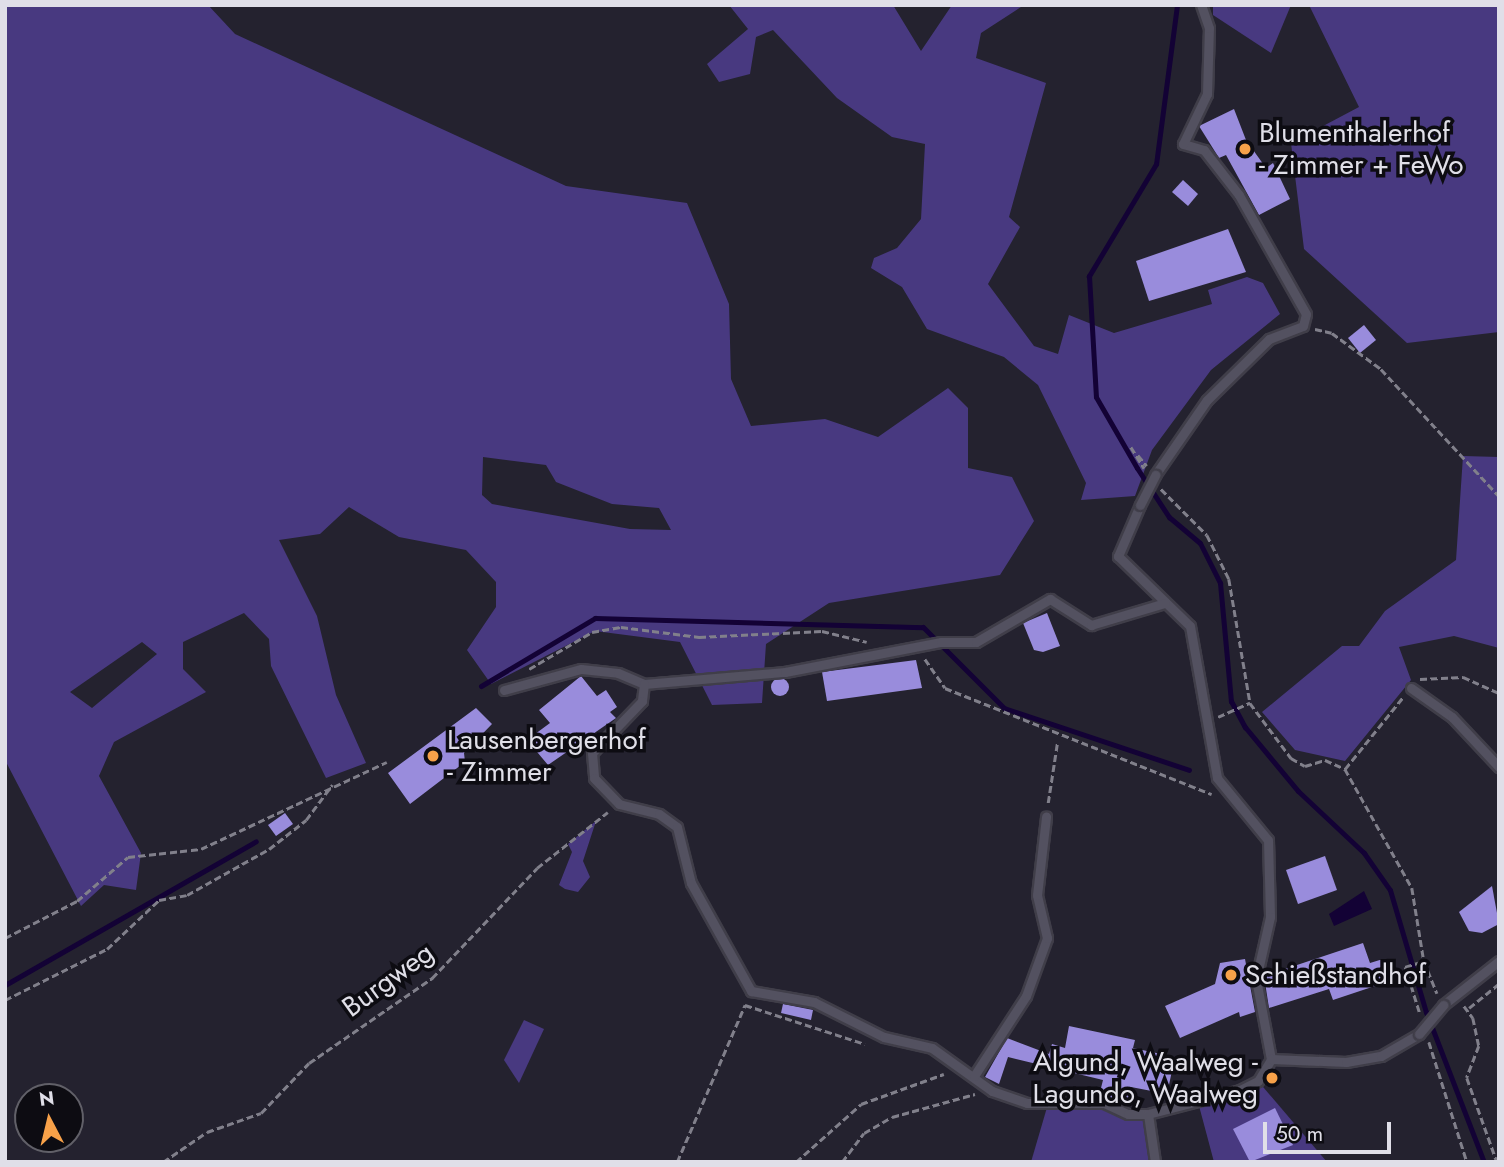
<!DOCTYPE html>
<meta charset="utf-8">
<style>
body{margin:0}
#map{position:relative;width:1504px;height:1167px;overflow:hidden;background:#24222f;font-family:Jost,sans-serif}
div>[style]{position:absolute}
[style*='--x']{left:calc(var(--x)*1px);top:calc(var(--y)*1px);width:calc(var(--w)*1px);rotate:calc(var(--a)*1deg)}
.green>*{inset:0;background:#483980}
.water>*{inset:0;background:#130235}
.stream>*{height:5px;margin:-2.5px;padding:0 2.5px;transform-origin:2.5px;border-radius:2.5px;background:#130235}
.building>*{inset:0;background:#998cdc}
.round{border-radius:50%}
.path>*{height:2.5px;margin-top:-1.25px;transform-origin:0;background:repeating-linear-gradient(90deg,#81808b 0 7px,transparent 0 10.5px)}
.roads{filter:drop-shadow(2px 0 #403e49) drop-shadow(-2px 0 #403e49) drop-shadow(0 2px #403e49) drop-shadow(0 -2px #403e49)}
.service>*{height:9px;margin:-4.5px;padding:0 4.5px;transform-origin:4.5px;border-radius:4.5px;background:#535160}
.bridges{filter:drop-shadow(2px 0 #403e49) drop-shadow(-2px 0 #403e49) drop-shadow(0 2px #403e49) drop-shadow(0 -2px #403e49)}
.service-bridge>*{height:9px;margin:-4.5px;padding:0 4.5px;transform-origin:4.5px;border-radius:4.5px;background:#535160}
.dots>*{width:19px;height:19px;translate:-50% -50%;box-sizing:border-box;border:4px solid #0d0c12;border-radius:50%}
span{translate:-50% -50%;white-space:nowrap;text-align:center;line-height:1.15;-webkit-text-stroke:7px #0d0c12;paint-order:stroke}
.poi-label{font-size:28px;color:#e0dfe8}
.left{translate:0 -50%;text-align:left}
.right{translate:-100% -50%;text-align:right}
.street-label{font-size:28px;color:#e0dfe8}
.frame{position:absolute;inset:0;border:7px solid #e0dfe8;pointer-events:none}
.north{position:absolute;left:14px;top:1083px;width:70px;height:70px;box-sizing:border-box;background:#0d0c12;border:2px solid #616068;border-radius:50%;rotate:353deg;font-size:19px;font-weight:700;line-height:28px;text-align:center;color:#e0dfe8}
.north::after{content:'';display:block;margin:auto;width:24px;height:32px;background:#f7a149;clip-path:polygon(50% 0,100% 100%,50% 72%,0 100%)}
.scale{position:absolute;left:1263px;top:1122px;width:128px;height:32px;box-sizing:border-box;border:4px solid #e0dfe8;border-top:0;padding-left:9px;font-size:21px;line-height:24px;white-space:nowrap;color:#e0dfe8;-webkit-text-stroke:5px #0d0c12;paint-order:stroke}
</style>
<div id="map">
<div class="green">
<div style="clip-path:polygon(evenodd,5px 5px,208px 5px,235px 34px,566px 186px,687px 203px,729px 304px,731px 379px,751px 426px,825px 419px,878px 437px,948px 388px,968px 408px,968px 468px,1012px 477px,1034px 521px,1000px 575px,829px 603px,766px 644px,762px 703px,712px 705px,680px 642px,595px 631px,491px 684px,467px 650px,496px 607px,496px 582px,466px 550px,399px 537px,349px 507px,320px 534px,279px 540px,317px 616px,336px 695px,366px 763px,326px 778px,271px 666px,269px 639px,244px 613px,183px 642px,183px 669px,206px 692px,114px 742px,99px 776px,141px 853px,136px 890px,104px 885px,81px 906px,5px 760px,5px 5px,483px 457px,546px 465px,556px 482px,612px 504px,659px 508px,671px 530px,630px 529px,492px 504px,482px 495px,483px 457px,5px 5px,142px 642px,157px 654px,92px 708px,70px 692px,142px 642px)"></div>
<div style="clip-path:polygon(729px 5px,893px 5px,921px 51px,952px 5px,1024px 5px,981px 33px,976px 58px,1046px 83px,1009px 217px,1020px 227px,988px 284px,1034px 346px,1058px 354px,1069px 315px,1114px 333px,1212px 304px,1208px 290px,1247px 277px,1263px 283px,1280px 314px,1211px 370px,1152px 450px,1135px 496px,1081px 500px,1086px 483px,1038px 385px,1004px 357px,927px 329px,902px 287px,871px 268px,874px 258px,897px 248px,921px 219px,925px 144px,892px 137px,837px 98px,773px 30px,756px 37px,750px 74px,719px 82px,707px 64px,748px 29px)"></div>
<div style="clip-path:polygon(1213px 5px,1291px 5px,1271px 53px,1213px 15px)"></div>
<div style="clip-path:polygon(1309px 5px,1499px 5px,1499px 332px,1407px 343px,1304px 249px,1291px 143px,1359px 107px)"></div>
<div style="clip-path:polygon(1463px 456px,1499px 457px,1499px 648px,1454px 636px,1399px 647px,1411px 680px,1345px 761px,1295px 750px,1262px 712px,1342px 646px,1359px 646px,1385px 611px,1456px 560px)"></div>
<div style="clip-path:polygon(596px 821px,583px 861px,590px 877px,578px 892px,565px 889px,559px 885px,572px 852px,568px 844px)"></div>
<div style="clip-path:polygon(524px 1020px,544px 1029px,519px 1083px,504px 1060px)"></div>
<div style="clip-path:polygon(1258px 1081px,1327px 1162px,1214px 1162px,1198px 1102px)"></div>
<div style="clip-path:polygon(1083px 1101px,1148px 1114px,1155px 1162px,1031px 1162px,1048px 1104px)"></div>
</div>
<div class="water">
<div style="clip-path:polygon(1364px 891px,1372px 909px,1334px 926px,1329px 914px)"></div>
</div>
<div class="stream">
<div style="--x:1177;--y:5;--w:160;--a:97.5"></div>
<div style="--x:1156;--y:164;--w:131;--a:120.9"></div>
<div style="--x:1089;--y:276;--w:121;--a:86.7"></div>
<div style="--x:1096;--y:397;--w:82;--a:60"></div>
<div style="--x:1137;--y:468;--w:59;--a:56.9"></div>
<div style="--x:1169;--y:517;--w:40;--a:40"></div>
<div style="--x:1200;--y:543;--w:45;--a:63.4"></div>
<div style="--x:1220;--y:583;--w:119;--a:84.7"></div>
<div style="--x:1231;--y:701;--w:30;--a:62"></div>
<div style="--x:1245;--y:727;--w:83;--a:50.4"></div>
<div style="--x:1298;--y:791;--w:91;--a:43.2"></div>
<div style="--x:1364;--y:853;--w:45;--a:54.9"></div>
<div style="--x:1390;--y:890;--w:127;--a:73.6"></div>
<div style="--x:1426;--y:1012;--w:161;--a:68.9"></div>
<div style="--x:481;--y:686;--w:133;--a:-30.8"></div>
<div style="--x:595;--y:618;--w:328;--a:1.6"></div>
<div style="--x:923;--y:627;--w:115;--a:45"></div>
<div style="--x:1004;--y:708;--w:195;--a:18.5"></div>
<div style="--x:5;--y:985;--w:289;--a:-29.8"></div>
</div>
<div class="building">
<div style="clip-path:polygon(1234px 109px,1246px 140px,1266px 168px,1273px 163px,1290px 199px,1259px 215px,1226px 155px,1219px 158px,1199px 126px)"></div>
<div style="clip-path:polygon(1183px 180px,1198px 194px,1188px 206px,1172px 192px)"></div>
<div style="clip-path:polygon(1228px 229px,1246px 272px,1149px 301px,1136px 261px)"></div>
<div style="clip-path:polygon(1364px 325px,1376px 340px,1360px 353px,1348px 338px)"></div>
<div style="clip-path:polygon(1047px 613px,1060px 646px,1043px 652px,1034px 650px,1023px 623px)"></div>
<div style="clip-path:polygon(916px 660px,922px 688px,827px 701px,822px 672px)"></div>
<div style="clip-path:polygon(581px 676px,597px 696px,606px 690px,617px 707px,610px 712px,616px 718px,548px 765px,527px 740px,550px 723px,539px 710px)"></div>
<div class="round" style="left:771px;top:678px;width:18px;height:18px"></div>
<div style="clip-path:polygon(476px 708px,492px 724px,464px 753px,465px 762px,410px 804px,388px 773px)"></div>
<div style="clip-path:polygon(285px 813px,293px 824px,276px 836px,268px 825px)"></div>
<div style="clip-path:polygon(1325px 856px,1337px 890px,1298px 904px,1286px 870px)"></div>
<div style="clip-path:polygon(1492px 886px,1499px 924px,1482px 933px,1469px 931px,1459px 912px)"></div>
<div style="clip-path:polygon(1363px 943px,1370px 963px,1383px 959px,1390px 981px,1333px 1000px,1329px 989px,1269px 1008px,1264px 976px)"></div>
<div style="clip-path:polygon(1245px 959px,1255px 1012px,1240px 1017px,1239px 1012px,1180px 1038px,1165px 1006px,1215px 984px,1220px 963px)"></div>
<div style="clip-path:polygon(783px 1004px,813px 1010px,811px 1020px,781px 1013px)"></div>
<div style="clip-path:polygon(1069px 1026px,1135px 1040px,1133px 1048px,1175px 1057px,1167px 1094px,1131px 1087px,1128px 1104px,1120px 1103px,1099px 1096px,1103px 1080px,1008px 1057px,999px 1084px,985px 1077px,1007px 1038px,1049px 1054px,1052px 1044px,1065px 1048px)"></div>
<div style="clip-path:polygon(1275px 1108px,1293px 1145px,1250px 1162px,1233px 1129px)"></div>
</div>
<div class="path">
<div style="--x:1315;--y:329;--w:17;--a:13"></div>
<div style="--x:1332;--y:333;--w:61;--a:36.3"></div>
<div style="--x:1381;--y:369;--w:173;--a:47.1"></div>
<div style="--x:1131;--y:447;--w:25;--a:58"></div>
<div style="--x:1138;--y:455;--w:14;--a:51"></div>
<div style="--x:1161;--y:489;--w:65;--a:45"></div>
<div style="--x:1207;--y:535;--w:49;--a:63.4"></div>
<div style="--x:1229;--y:579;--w:125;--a:80.3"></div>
<div style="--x:925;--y:659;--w:35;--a:55"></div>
<div style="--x:945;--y:688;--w:287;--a:21.7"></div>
<div style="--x:529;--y:669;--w:73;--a:-30.4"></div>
<div style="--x:592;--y:632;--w:29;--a:-10"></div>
<div style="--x:621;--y:627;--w:79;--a:7.3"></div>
<div style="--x:699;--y:637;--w:123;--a:-2.8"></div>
<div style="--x:822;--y:631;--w:46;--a:13.7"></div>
<div style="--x:1420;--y:679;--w:43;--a:-2.7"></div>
<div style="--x:1463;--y:677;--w:39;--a:24"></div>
<div style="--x:1218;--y:717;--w:35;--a:-24"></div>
<div style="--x:1250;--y:703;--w:69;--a:53.3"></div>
<div style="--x:1291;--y:758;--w:16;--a:30"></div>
<div style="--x:1305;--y:766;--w:21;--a:-17"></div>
<div style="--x:1325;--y:760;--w:22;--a:24"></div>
<div style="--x:1345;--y:769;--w:94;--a:-51.1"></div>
<div style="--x:1345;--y:769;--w:137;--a:60.6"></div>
<div style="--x:1412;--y:888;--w:74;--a:80.7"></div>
<div style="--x:1424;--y:961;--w:35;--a:68"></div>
<div style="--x:1048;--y:803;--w:60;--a:-81.3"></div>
<div style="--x:5;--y:938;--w:81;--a:-27.2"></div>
<div style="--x:77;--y:901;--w:67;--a:-40.8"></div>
<div style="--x:128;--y:857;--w:73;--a:-6.3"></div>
<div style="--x:201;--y:849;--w:205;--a:-25.1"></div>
<div style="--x:5;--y:1000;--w:114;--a:-26.6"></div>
<div style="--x:107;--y:949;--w:71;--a:-43.3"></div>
<div style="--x:159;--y:900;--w:28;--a:-10"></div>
<div style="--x:187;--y:895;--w:94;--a:-29.3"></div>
<div style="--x:269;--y:849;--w:47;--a:-38.1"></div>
<div style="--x:306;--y:820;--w:44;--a:-53.4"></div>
<div style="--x:1464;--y:1006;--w:15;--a:53"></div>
<div style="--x:1473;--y:1018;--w:29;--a:78"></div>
<div style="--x:1479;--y:1046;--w:34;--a:111"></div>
<div style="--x:1467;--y:1078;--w:89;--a:70.3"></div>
<div style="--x:1469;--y:1008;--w:38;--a:-39"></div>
<div style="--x:1419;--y:1012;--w:47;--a:-107.3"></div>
<div style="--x:1405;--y:967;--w:19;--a:-18"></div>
<div style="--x:1429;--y:1042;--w:126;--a:72.4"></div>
<div style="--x:163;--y:1162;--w:53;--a:-34.3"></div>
<div style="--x:207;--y:1132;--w:57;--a:-19.4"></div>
<div style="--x:261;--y:1113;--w:69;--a:-46.2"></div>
<div style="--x:309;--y:1063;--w:150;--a:-34.6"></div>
<div style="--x:432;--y:978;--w:152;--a:-46.3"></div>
<div style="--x:537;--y:868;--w:90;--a:-38.3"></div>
<div style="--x:677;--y:1162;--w:171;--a:-66.6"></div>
<div style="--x:745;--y:1005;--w:126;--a:18"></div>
<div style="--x:796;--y:1162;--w:87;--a:-41.7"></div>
<div style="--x:861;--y:1104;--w:88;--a:-19.9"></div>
<div style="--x:842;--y:1162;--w:36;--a:-53"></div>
<div style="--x:864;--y:1133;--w:32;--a:-30"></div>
<div style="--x:892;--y:1117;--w:86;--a:-15.5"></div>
</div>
<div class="roads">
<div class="service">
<div style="--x:1155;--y:475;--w:91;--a:-55.3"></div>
<div style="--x:1207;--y:400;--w:87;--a:-44.5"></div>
<div style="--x:1269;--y:339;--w:36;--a:-21"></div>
<div style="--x:1303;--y:326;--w:12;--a:-76"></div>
<div style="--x:1306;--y:314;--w:137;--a:-119.4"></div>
<div style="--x:1239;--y:195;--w:57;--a:-127.9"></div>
<div style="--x:1204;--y:150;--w:22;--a:-164"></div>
<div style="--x:1183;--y:144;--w:55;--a:-64.4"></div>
<div style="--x:1207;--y:94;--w:66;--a:-88.3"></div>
<div style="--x:1209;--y:28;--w:24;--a:-109"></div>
<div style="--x:1140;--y:505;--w:56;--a:113.3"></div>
<div style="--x:1118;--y:556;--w:100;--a:44.2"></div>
<div style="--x:1190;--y:626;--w:154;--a:79.9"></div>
<div style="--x:1217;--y:778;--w:80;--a:50.6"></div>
<div style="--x:1268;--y:840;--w:77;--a:88.5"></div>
<div style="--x:1270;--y:917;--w:64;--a:102.7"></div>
<div style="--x:1256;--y:979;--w:81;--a:79.4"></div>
<div style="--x:644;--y:684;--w:142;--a:-4.9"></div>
<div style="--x:785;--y:672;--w:159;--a:-10.9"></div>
<div style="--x:941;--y:642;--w:35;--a:0"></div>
<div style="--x:976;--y:642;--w:86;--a:-30.2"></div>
<div style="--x:1050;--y:599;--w:49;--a:32.4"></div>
<div style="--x:1091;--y:625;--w:77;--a:-16.6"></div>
<div style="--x:1411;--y:688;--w:50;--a:35.3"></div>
<div style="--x:1452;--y:717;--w:69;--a:46.8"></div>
<div style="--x:504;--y:690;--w:80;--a:-15.3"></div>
<div style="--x:581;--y:669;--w:37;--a:6"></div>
<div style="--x:618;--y:673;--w:28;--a:23"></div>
<div style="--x:644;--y:684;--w:17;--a:97"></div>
<div style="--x:642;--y:701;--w:72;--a:133.9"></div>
<div style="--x:592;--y:753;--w:25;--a:85"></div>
<div style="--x:594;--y:778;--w:36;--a:46"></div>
<div style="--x:619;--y:804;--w:41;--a:14"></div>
<div style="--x:659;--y:814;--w:22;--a:36"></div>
<div style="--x:677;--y:827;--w:58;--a:76"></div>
<div style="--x:691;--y:883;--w:124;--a:60.9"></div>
<div style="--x:751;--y:991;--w:64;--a:9.9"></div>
<div style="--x:814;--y:1002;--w:78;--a:26.6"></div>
<div style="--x:884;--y:1037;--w:49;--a:12.9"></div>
<div style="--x:932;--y:1048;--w:74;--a:35.6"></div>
<div style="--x:992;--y:1091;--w:37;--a:19"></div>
<div style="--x:1027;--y:1103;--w:77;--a:0"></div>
<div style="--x:1104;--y:1103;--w:26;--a:25"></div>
<div style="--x:1128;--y:1114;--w:20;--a:0"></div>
<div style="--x:1148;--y:1114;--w:95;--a:-14.6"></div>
<div style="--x:1240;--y:1090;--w:20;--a:-27"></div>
<div style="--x:1258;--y:1081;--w:26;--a:-59"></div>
<div style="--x:1443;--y:1005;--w:71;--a:-38.2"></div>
<div style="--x:1271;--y:1059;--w:75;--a:2.3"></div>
<div style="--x:1346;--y:1062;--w:36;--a:-10"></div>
<div style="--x:1381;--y:1056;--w:44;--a:-30.1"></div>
<div style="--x:974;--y:1076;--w:95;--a:-57"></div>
<div style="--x:1026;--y:996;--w:62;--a:-70.1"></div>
<div style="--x:1047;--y:938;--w:44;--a:-103.1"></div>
<div style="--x:1037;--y:895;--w:79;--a:-83.4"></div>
<div style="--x:1148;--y:1114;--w:49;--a:81.7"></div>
</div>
</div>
<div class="bridges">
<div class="service-bridge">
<div style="--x:1140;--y:505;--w:34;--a:-63"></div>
<div style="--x:1419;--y:1034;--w:38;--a:-50"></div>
</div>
</div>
<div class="dots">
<div style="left:1245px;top:149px;background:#f7a149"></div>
<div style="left:433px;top:756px;background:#f7a149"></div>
<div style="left:1231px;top:975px;background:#f7a149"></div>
<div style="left:1272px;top:1078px;background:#f7a149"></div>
</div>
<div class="poi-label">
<span class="left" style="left:1259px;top:149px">Blumenthalerhof<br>- Zimmer + FeWo</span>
<span class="left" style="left:447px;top:756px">Lausenbergerhof<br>- Zimmer</span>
<span class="left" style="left:1245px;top:975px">Schießstandhof</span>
<span class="right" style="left:1258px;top:1078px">Algund, Waalweg -<br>Lagundo, Waalweg</span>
</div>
<div class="street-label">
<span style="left:388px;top:980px;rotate:-36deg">Burgweg</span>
</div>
<div class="frame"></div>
<div class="north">N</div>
<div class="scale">50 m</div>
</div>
